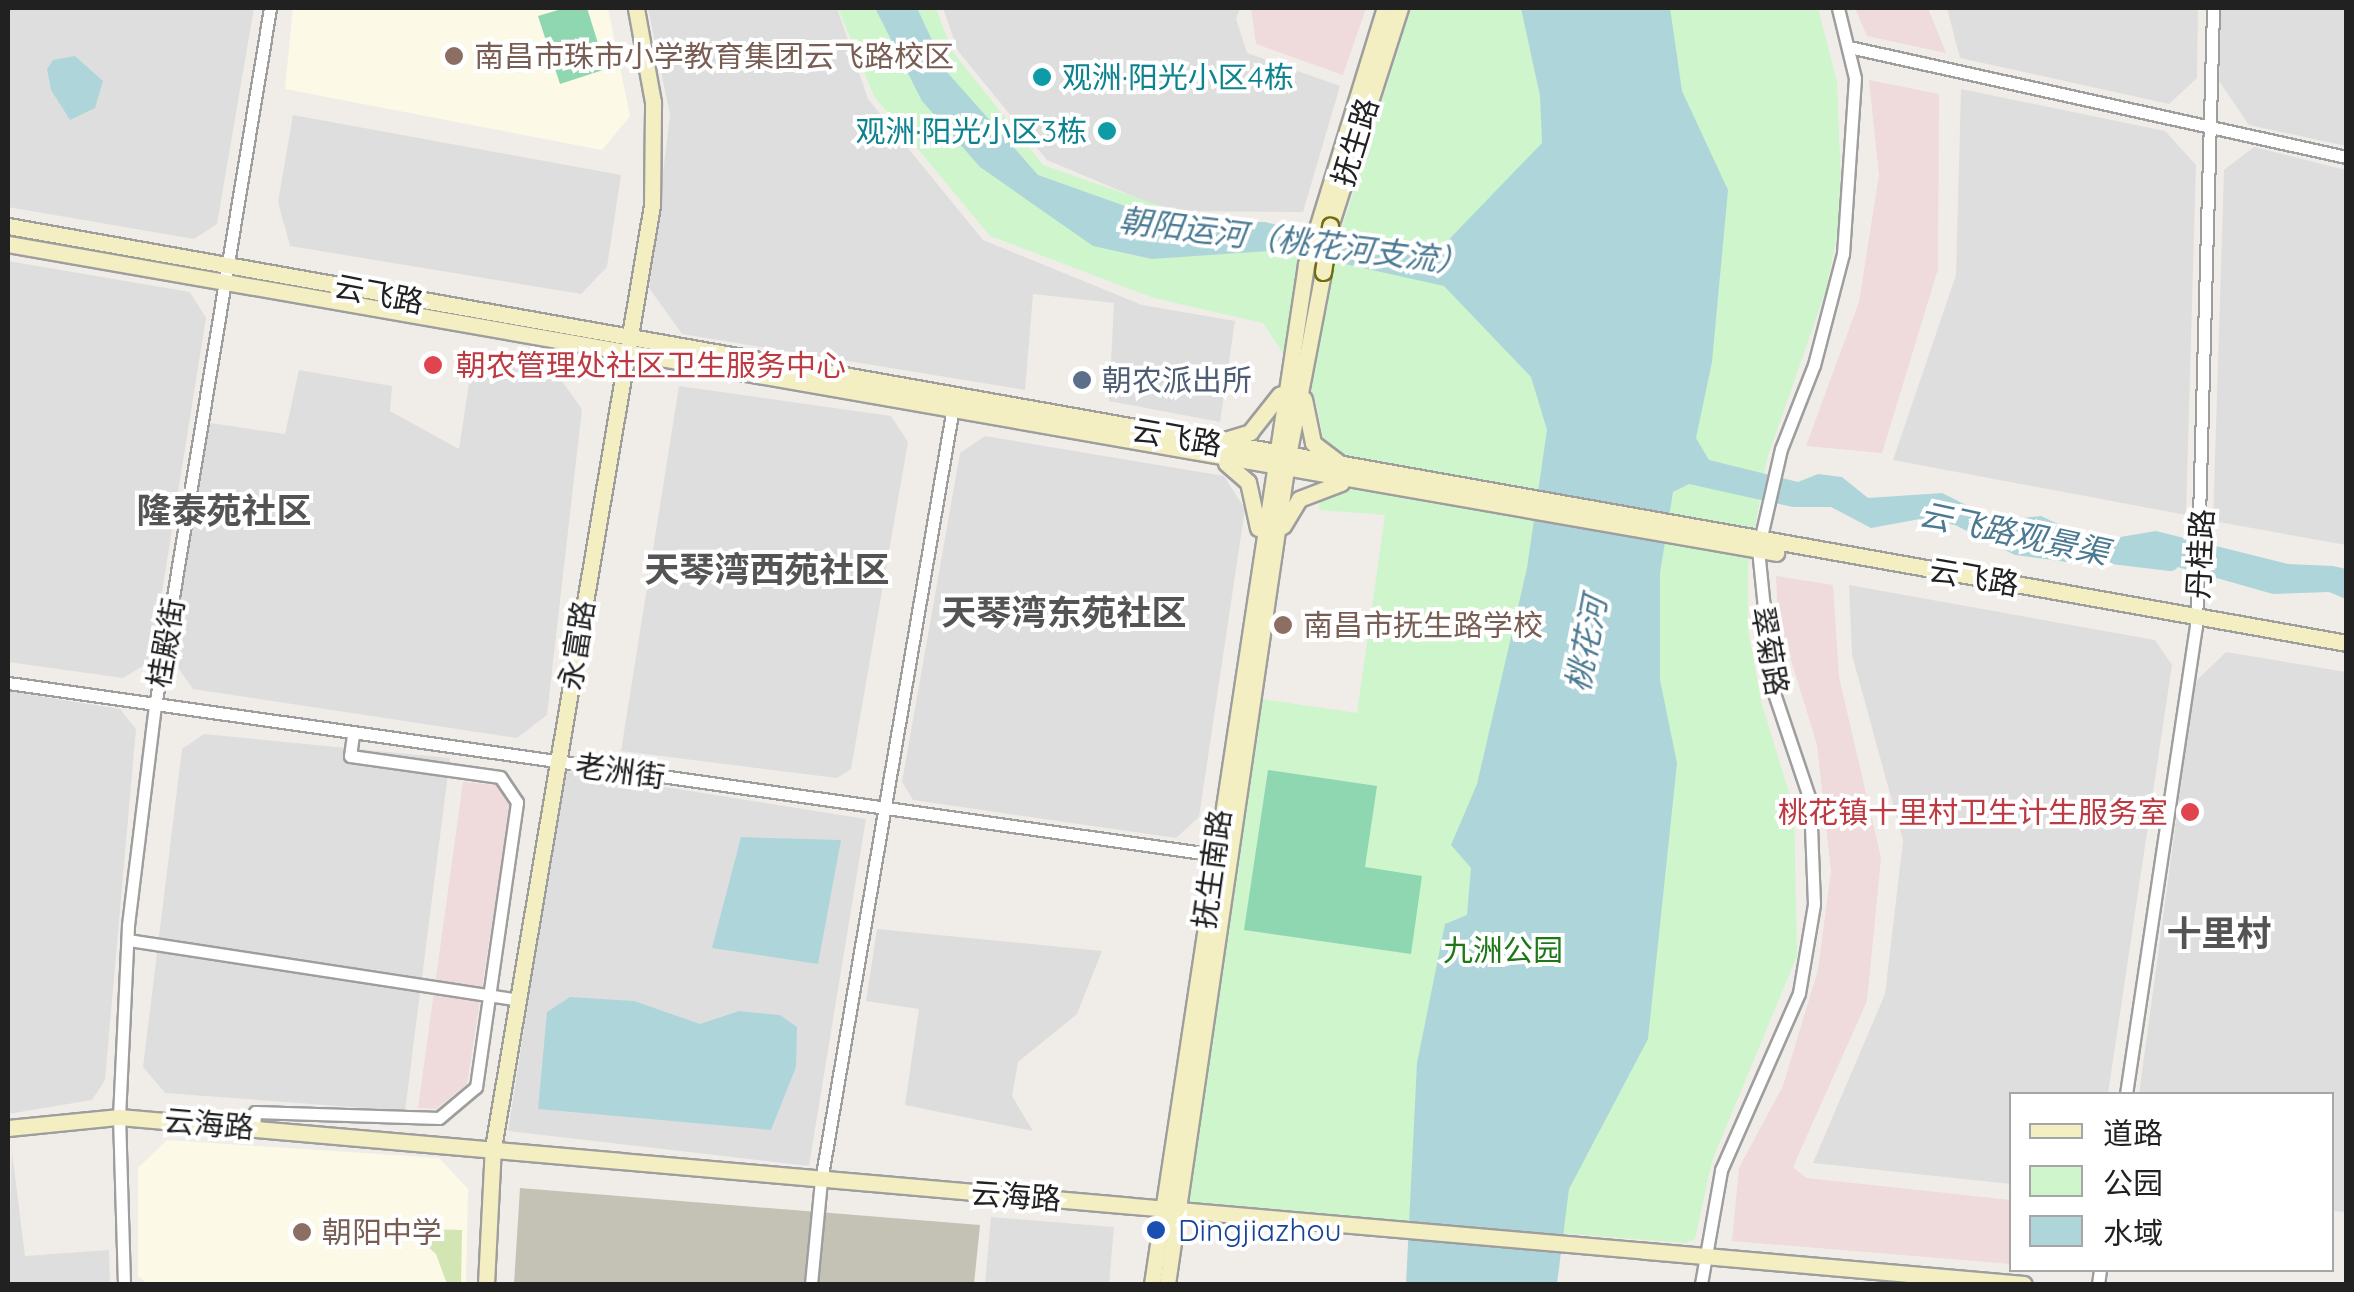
<!DOCTYPE html>
<meta charset="utf-8">
<style>
body{margin:0}
#map{position:relative;width:2354px;height:1292px;overflow:hidden;background:#f0ede9;font-family:Quicksand,"Noto Sans SC",sans-serif}
div>[style]{position:absolute}
[style*='--x']{left:calc(var(--x)*1px);top:calc(var(--y)*1px);width:calc(var(--w)*1px);rotate:calc(var(--a)*1deg)}
.residential>*{inset:0;background:#dfdede}
.commercial>*{inset:0;background:#efdadc}
.education>*{inset:0;background:#fcf9e6}
.construction>*{inset:0;background:#c4c2b5}
.grass>*{inset:0;background:#d4e5b4}
.park>*{inset:0;background:#cef5cb}
.pitch>*{inset:0;background:#8fd7b0}
.parking>*{inset:0;background:#ddd}
.water>*{inset:0;background:#aed6da}
.river>*{height:18px;margin:-9px;padding:0 9px;transform-origin:9px;border-radius:9px;background:#aed6da}
.roads{filter:drop-shadow(2px 0 #9e9e9e) drop-shadow(-2px 0 #9e9e9e) drop-shadow(0 2px #9e9e9e) drop-shadow(0 -2px #9e9e9e)}
.street>*{height:11px;margin:-5.5px;padding:0 5.5px;transform-origin:5.5px;border-radius:5.5px;background:#fff}
.secondary>*{height:15px;margin:-7.5px;padding:0 7.5px;transform-origin:7.5px;border-radius:7.5px;background:#f4efc3}
.bridges{filter:drop-shadow(2px 0 #706c10) drop-shadow(-2px 0 #706c10) drop-shadow(0 2px #706c10) drop-shadow(0 -2px #706c10)}
.secondary-bridge>*{height:15px;margin:-7.5px;padding:0 7.5px;transform-origin:7.5px;border-radius:7.5px;background:#f4efc3}
.dots>*{width:28px;height:28px;translate:-50% -50%;box-sizing:border-box;border:5px solid #fff;border-radius:50%}
span{translate:-50% -50%;white-space:nowrap;text-align:center;line-height:1.15;-webkit-text-stroke:8px #fff;paint-order:stroke}
.education-label{font-size:30px;color:#785e54}
.left{translate:0 -50%;text-align:left}
.culture-label{font-size:30px;color:#0d838f}
.right{translate:-100% -50%;text-align:right}
.street-label{font-size:30px;color:#212121}
.health-label{font-size:30px;color:#be3a42}
.service-label{font-size:30px;color:#4e5e75}
.park-label{font-size:30px;color:#1d7817}
.transit-label{font-size:30px;color:#164399}
.water-label{font-size:32px;color:#4b7a92;font-style:italic}
.quarter-label{font-size:35px;color:#545454;font-weight:700}
.frame{position:absolute;inset:0;border:10px solid #212121;pointer-events:none}
.legend{position:absolute;left:2009px;top:1092px;width:325px;height:180px;box-sizing:border-box;background:#fff;border:2px solid #a6a6a6;margin:0;padding:12px 18px;list-style:none;font-size:30px;color:#212121}
.legend li{display:flex;align-items:center;gap:20px;height:50px}
.legend b{width:50px;border:2px solid #a6a6a6}
</style>
<div id="map">
<div class="residential">
<div style="clip-path:polygon(8px 8px,254px 8px,217px 224px,194px 239px,8px 207px)"></div>
<div style="clip-path:polygon(648px 8px,837px 8px,868px 99px,983px 240px,1142px 305px,1235px 321px,1220px 422px,1109px 401px,1114px 303px,1033px 294px,1025px 390px,682px 334px,649px 288px,670px 115px)"></div>
<div style="clip-path:polygon(943px 8px,1240px 8px,1236px 19px,1247px 53px,1340px 86px,1303px 212px,1168px 211px,1047px 160px,958px 51px)"></div>
<div style="clip-path:polygon(1947px 8px,2198px 8px,2197px 78px,2169px 104px,1960px 58px)"></div>
<div style="clip-path:polygon(2221px 8px,2346px 8px,2346px 146px,2249px 125px,2219px 81px)"></div>
<div style="clip-path:polygon(1961px 89px,2165px 131px,2196px 165px,2186px 515px,1893px 460px,1956px 275px)"></div>
<div style="clip-path:polygon(293px 115px,621px 175px,607px 267px,581px 294px,290px 246px,278px 202px)"></div>
<div style="clip-path:polygon(2254px 147px,2346px 170px,2346px 545px,2213px 521px,2224px 170px)"></div>
<div style="clip-path:polygon(8px 261px,190px 292px,206px 318px,151px 661px,123px 678px,8px 662px)"></div>
<div style="clip-path:polygon(474px 350px,553px 369px,582px 409px,547px 715px,517px 738px,193px 689px,171px 658px,210px 423px,285px 434px,299px 370px,392px 386px,390px 411px,459px 449px)"></div>
<div style="clip-path:polygon(679px 386px,891px 416px,908px 442px,851px 769px,837px 778px,621px 751px)"></div>
<div style="clip-path:polygon(985px 436px,1224px 476px,1245px 509px,1199px 817px,1176px 838px,913px 800px,902px 782px,960px 453px)"></div>
<div style="clip-path:polygon(1849px 585px,2155px 640px,2172px 665px,2108px 1094px,2012px 1094px,2011px 1184px,1813px 1163px,1885px 994px,1903px 841px,1852px 655px)"></div>
<div style="clip-path:polygon(2226px 652px,2346px 672px,2346px 1212px,2332px 1211px,2332px 1094px,2139px 1094px,2195px 682px)"></div>
<div style="clip-path:polygon(8px 691px,120px 709px,136px 729px,105px 1080px,92px 1100px,8px 1114px)"></div>
<div style="clip-path:polygon(204px 734px,450px 758px,405px 1111px,165px 1093px,143px 1067px,182px 749px)"></div>
<div style="clip-path:polygon(564px 771px,866px 819px,809px 1166px,508px 1131px)"></div>
<div style="clip-path:polygon(12px 1152px,25px 1256px,109px 1250px,110px 1284px,8px 1284px)"></div>
<div style="clip-path:polygon(991px 1217px,1114px 1227px,1109px 1284px,985px 1284px)"></div>
</div>
<div class="commercial">
<div style="clip-path:polygon(1251px 8px,1366px 8px,1343px 75px,1256px 44px)"></div>
<div style="clip-path:polygon(1855px 8px,1928px 8px,1946px 53px,1867px 36px)"></div>
<div style="clip-path:polygon(1869px 80px,1939px 94px,1938px 269px,1882px 453px,1806px 446px,1859px 302px,1879px 175px)"></div>
<div style="clip-path:polygon(1776px 576px,1833px 585px,1839px 677px,1881px 858px,1867px 1001px,1793px 1167px,1806px 1178px,2011px 1200px,2011px 1264px,1732px 1241px,1739px 1168px,1783px 1086px,1818px 970px,1831px 871px,1817px 745px,1778px 617px)"></div>
<div style="clip-path:polygon(463px 782px,497px 785px,510px 807px,467px 1084px,436px 1109px,418px 1108px)"></div>
</div>
<div class="education">
<div style="clip-path:polygon(293px 8px,608px 8px,630px 116px,602px 150px,285px 89px)"></div>
<div style="clip-path:polygon(167px 1140px,439px 1158px,468px 1189px,466px 1284px,148px 1284px,138px 1276px,138px 1168px)"></div>
</div>
<div class="construction">
<div style="clip-path:polygon(520px 1188px,980px 1225px,974px 1284px,514px 1284px)"></div>
</div>
<div class="grass">
<div style="clip-path:polygon(426px 1229px,462px 1230px,461px 1284px,447px 1284px,436px 1254px,421px 1241px)"></div>
</div>
<div class="park">
<div style="clip-path:polygon(838px 8px,936px 8px,952px 51px,1043px 165px,1192px 217px,1341px 231px,1411px 8px,1818px 8px,1837px 82px,1842px 210px,1826px 290px,1767px 459px,1748px 566px,1748px 629px,1761px 701px,1794px 809px,1797px 956px,1712px 1161px,1695px 1239px,1685px 1243px,1184px 1203px,1262px 699px,1357px 713px,1385px 515px,1319px 510px,1325px 448px,1316px 402px,1263px 323px,1154px 298px,990px 236px,874px 96px)"></div>
</div>
<div class="pitch">
<div style="clip-path:polygon(565px 8px,587px 8px,606px 69px,560px 84px,538px 16px)"></div>
<div style="clip-path:polygon(1268px 770px,1377px 786px,1365px 867px,1422px 876px,1411px 954px,1244px 930px)"></div>
</div>
<div class="parking">
<div style="clip-path:polygon(877px 929px,1102px 951px,1077px 1014px,1018px 1062px,1012px 1096px,1033px 1131px,905px 1105px,919px 1009px,866px 1001px)"></div>
</div>
<div class="water">
<div style="clip-path:polygon(875px 8px,917px 8px,947px 72px,1038px 175px,1170px 222px,1265px 222px,1374px 249px,1433px 256px,1542px 143px,1540px 96px,1521px 8px,1670px 8px,1682px 91px,1728px 190px,1712px 362px,1696px 438px,1709px 460px,1798px 482px,1818px 474px,1842px 477px,1868px 498px,1942px 493px,2013px 528px,2022px 518px,2041px 516px,2073px 531px,2120px 537px,2156px 531px,2288px 564px,2333px 566px,2346px 569px,2346px 599px,2329px 592px,2273px 594px,2139px 556px,2088px 565px,2015px 555px,1955px 525px,1920px 519px,1871px 528px,1831px 507px,1793px 507px,1689px 484px,1673px 492px,1660px 573px,1660px 680px,1677px 763px,1648px 1039px,1569px 1189px,1557px 1284px,1406px 1284px,1417px 1063px,1445px 924px,1467px 915px,1471px 868px,1451px 845px,1477px 784px,1527px 568px,1547px 430px,1531px 377px,1444px 286px,1282px 250px,1152px 259px,1093px 246px,980px 167px,922px 101px)"></div>
<div style="clip-path:polygon(75px 56px,103px 81px,95px 108px,70px 120px,51px 90px,47px 69px,53px 60px)"></div>
<div style="clip-path:polygon(741px 837px,841px 840px,818px 964px,712px 948px)"></div>
<div style="clip-path:polygon(570px 997px,634px 1001px,700px 1024px,739px 1011px,780px 1015px,797px 1027px,796px 1067px,771px 1130px,538px 1109px,547px 1012px)"></div>
</div>
<div class="river">
<div style="--x:2112;--y:555;--w:59;--a:6.8"></div>
</div>
<div class="roads">
<div class="street">
<div style="--x:1849;--y:47;--w:509;--a:12.48"></div>
<div style="--x:8;--y:683;--w:1227;--a:8.1"></div>
<div style="--x:128;--y:940;--w:395;--a:8.7"></div>
<div style="--x:2126;--y:1094;--w:473;--a:-81.5"></div>
<div style="--x:2196;--y:626;--w:618;--a:-88.42"></div>
<div style="--x:254;--y:1128;--w:16;--a:-86"></div>
<div style="--x:255;--y:1112;--w:184;--a:1.9"></div>
<div style="--x:439;--y:1118;--w:48;--a:-40"></div>
<div style="--x:476;--y:1087;--w:288;--a:-81.8"></div>
<div style="--x:517;--y:802;--w:30;--a:-124"></div>
<div style="--x:500;--y:777;--w:151;--a:-172"></div>
<div style="--x:350;--y:756;--w:22;--a:-82"></div>
<div style="--x:124;--y:1284;--w:167;--a:-91.7"></div>
<div style="--x:119;--y:1117;--w:192;--a:-87.3"></div>
<div style="--x:128;--y:925;--w:221;--a:-83"></div>
<div style="--x:155;--y:706;--w:707;--a:-80.64"></div>
<div style="--x:811;--y:1284;--w:103;--a:-84.5"></div>
<div style="--x:821;--y:1181;--w:791;--a:-80.32"></div>
<div style="--x:1701;--y:1284;--w:116;--a:-80"></div>
<div style="--x:1721;--y:1170;--w:193;--a:-66.2"></div>
<div style="--x:1799;--y:993;--w:90;--a:-80.4"></div>
<div style="--x:1814;--y:904;--w:104;--a:-92.2"></div>
<div style="--x:1810;--y:800;--w:119;--a:-108.6"></div>
<div style="--x:1772;--y:687;--w:138;--a:-95.8"></div>
<div style="--x:1758;--y:550;--w:104;--a:-77.2"></div>
<div style="--x:1781;--y:449;--w:90;--a:-68.6"></div>
<div style="--x:1814;--y:365;--w:115;--a:-75.4"></div>
<div style="--x:1843;--y:254;--w:176;--a:-86.1"></div>
<div style="--x:1855;--y:78;--w:72;--a:-103.7"></div>
<div style="--x:2098;--y:1284;--w:14;--a:-82"></div>
</div>
<div class="secondary">
<div style="--x:8;--y:226;--w:2375;--a:10.11"></div>
<div style="--x:1330;--y:226;--w:229;--a:-72.2"></div>
<div style="--x:8;--y:244;--w:1795;--a:9.91"></div>
<div style="--x:1304;--y:399;--w:45;--a:78.4"></div>
<div style="--x:1313;--y:443;--w:31;--a:37"></div>
<div style="--x:1218;--y:442;--w:34;--a:-17"></div>
<div style="--x:1250;--y:432;--w:48;--a:-51.7"></div>
<div style="--x:1226;--y:463;--w:29;--a:41"></div>
<div style="--x:1248;--y:482;--w:47;--a:77.7"></div>
<div style="--x:1283;--y:526;--w:31;--a:-59"></div>
<div style="--x:1299;--y:499;--w:45;--a:-20.9"></div>
<div style="--x:8;--y:1128;--w:112;--a:-5.7"></div>
<div style="--x:119;--y:1117;--w:1912;--a:5.01"></div>
<div style="--x:486;--y:1284;--w:136;--a:-87.1"></div>
<div style="--x:493;--y:1148;--w:956;--a:-80.43"></div>
<div style="--x:652;--y:205;--w:103;--a:-89.4"></div>
<div style="--x:653;--y:102;--w:96;--a:-100.3"></div>
<div style="--x:1152;--y:1284;--w:1032;--a:-81.41"></div>
<div style="--x:1306;--y:264;--w:268;--a:-72.9"></div>
<div style="--x:1167;--y:1284;--w:837;--a:-81.69"></div>
<div style="--x:1288;--y:456;--w:187;--a:-79.2"></div>
</div>
</div>
<div class="bridges">
<div class="secondary-bridge">
<div style="--x:1323;--y:272;--w:47;--a:-81.3"></div>
</div>
</div>
<div class="dots">
<div style="left:454px;top:56px;background:#8d6e63"></div>
<div style="left:1042px;top:77px;background:#0f9aa8"></div>
<div style="left:1107px;top:131px;background:#0f9aa8"></div>
<div style="left:433px;top:365px;background:#e0444e"></div>
<div style="left:1082px;top:380px;background:#5c6f8a"></div>
<div style="left:1283px;top:625px;background:#8d6e63"></div>
<div style="left:2190px;top:812px;background:#e0444e"></div>
<div style="left:1156px;top:1230px;background:#1a4fb4"></div>
<div style="left:302px;top:1232px;background:#8d6e63"></div>
</div>
<div class="education-label">
<span class="left" style="left:474px;top:56px">南昌市珠市小学教育集团云飞路校区</span>
<span class="left" style="left:1303px;top:625px">南昌市抚生路学校</span>
<span class="left" style="left:322px;top:1232px">朝阳中学</span>
</div>
<div class="culture-label">
<span class="left" style="left:1062px;top:77px">观洲·阳光小区4栋</span>
<span class="right" style="left:1087px;top:131px">观洲·阳光小区3栋</span>
</div>
<div class="street-label">
<span style="left:1355px;top:142px;rotate:-73deg">抚生路</span>
<span style="left:379px;top:294px;rotate:11deg">云飞路</span>
<span style="left:1177px;top:437px;rotate:10deg">云飞路</span>
<span style="left:2200px;top:554px;rotate:-87deg">丹桂路</span>
<span style="left:1974px;top:577px;rotate:10deg">云飞路</span>
<span style="left:166px;top:643px;rotate:-80deg">桂殿街</span>
<span style="left:577px;top:645px;rotate:-81deg">永富路</span>
<span style="left:1770px;top:651px;rotate:80deg">翠菊路</span>
<span style="left:620px;top:771px;rotate:8deg">老洲街</span>
<span style="left:1212px;top:869px;rotate:-82deg">抚生南路</span>
<span style="left:209px;top:1124px;rotate:5deg">云海路</span>
<span style="left:1016px;top:1196px;rotate:4deg">云海路</span>
</div>
<div class="health-label">
<span class="left" style="left:456px;top:365px">朝农管理处社区卫生服务中心</span>
<span class="right" style="left:2168px;top:812px">桃花镇十里村卫生计生服务室</span>
</div>
<div class="service-label">
<span class="left" style="left:1102px;top:380px">朝农派出所</span>
</div>
<div class="park-label">
<span style="left:1503px;top:950px">九洲公园</span>
</div>
<div class="transit-label">
<span class="left" style="left:1178px;top:1230px">Dingjiazhou</span>
</div>
<div class="water-label">
<span style="left:1294px;top:241px;rotate:7deg">朝阳运河（桃花河支流）</span>
<span style="left:2014px;top:533px;rotate:12deg">云飞路观景渠</span>
<span style="left:1586px;top:644px;rotate:-79deg">桃花河</span>
</div>
<div class="quarter-label">
<span style="left:224px;top:510px">隆泰苑社区</span>
<span style="left:767px;top:569px">天琴湾西苑社区</span>
<span style="left:1064px;top:612px">天琴湾东苑社区</span>
<span style="left:2219px;top:933px">十里村</span>
</div>
<div class="frame"></div>
<ul class="legend">
<li><b style="height:12px;background:#f4efc3"></b>道路</li>
<li><b style="height:28px;background:#cef5cb"></b>公园</li>
<li><b style="height:28px;background:#aed6da"></b>水域</li>
</ul>
</div>
